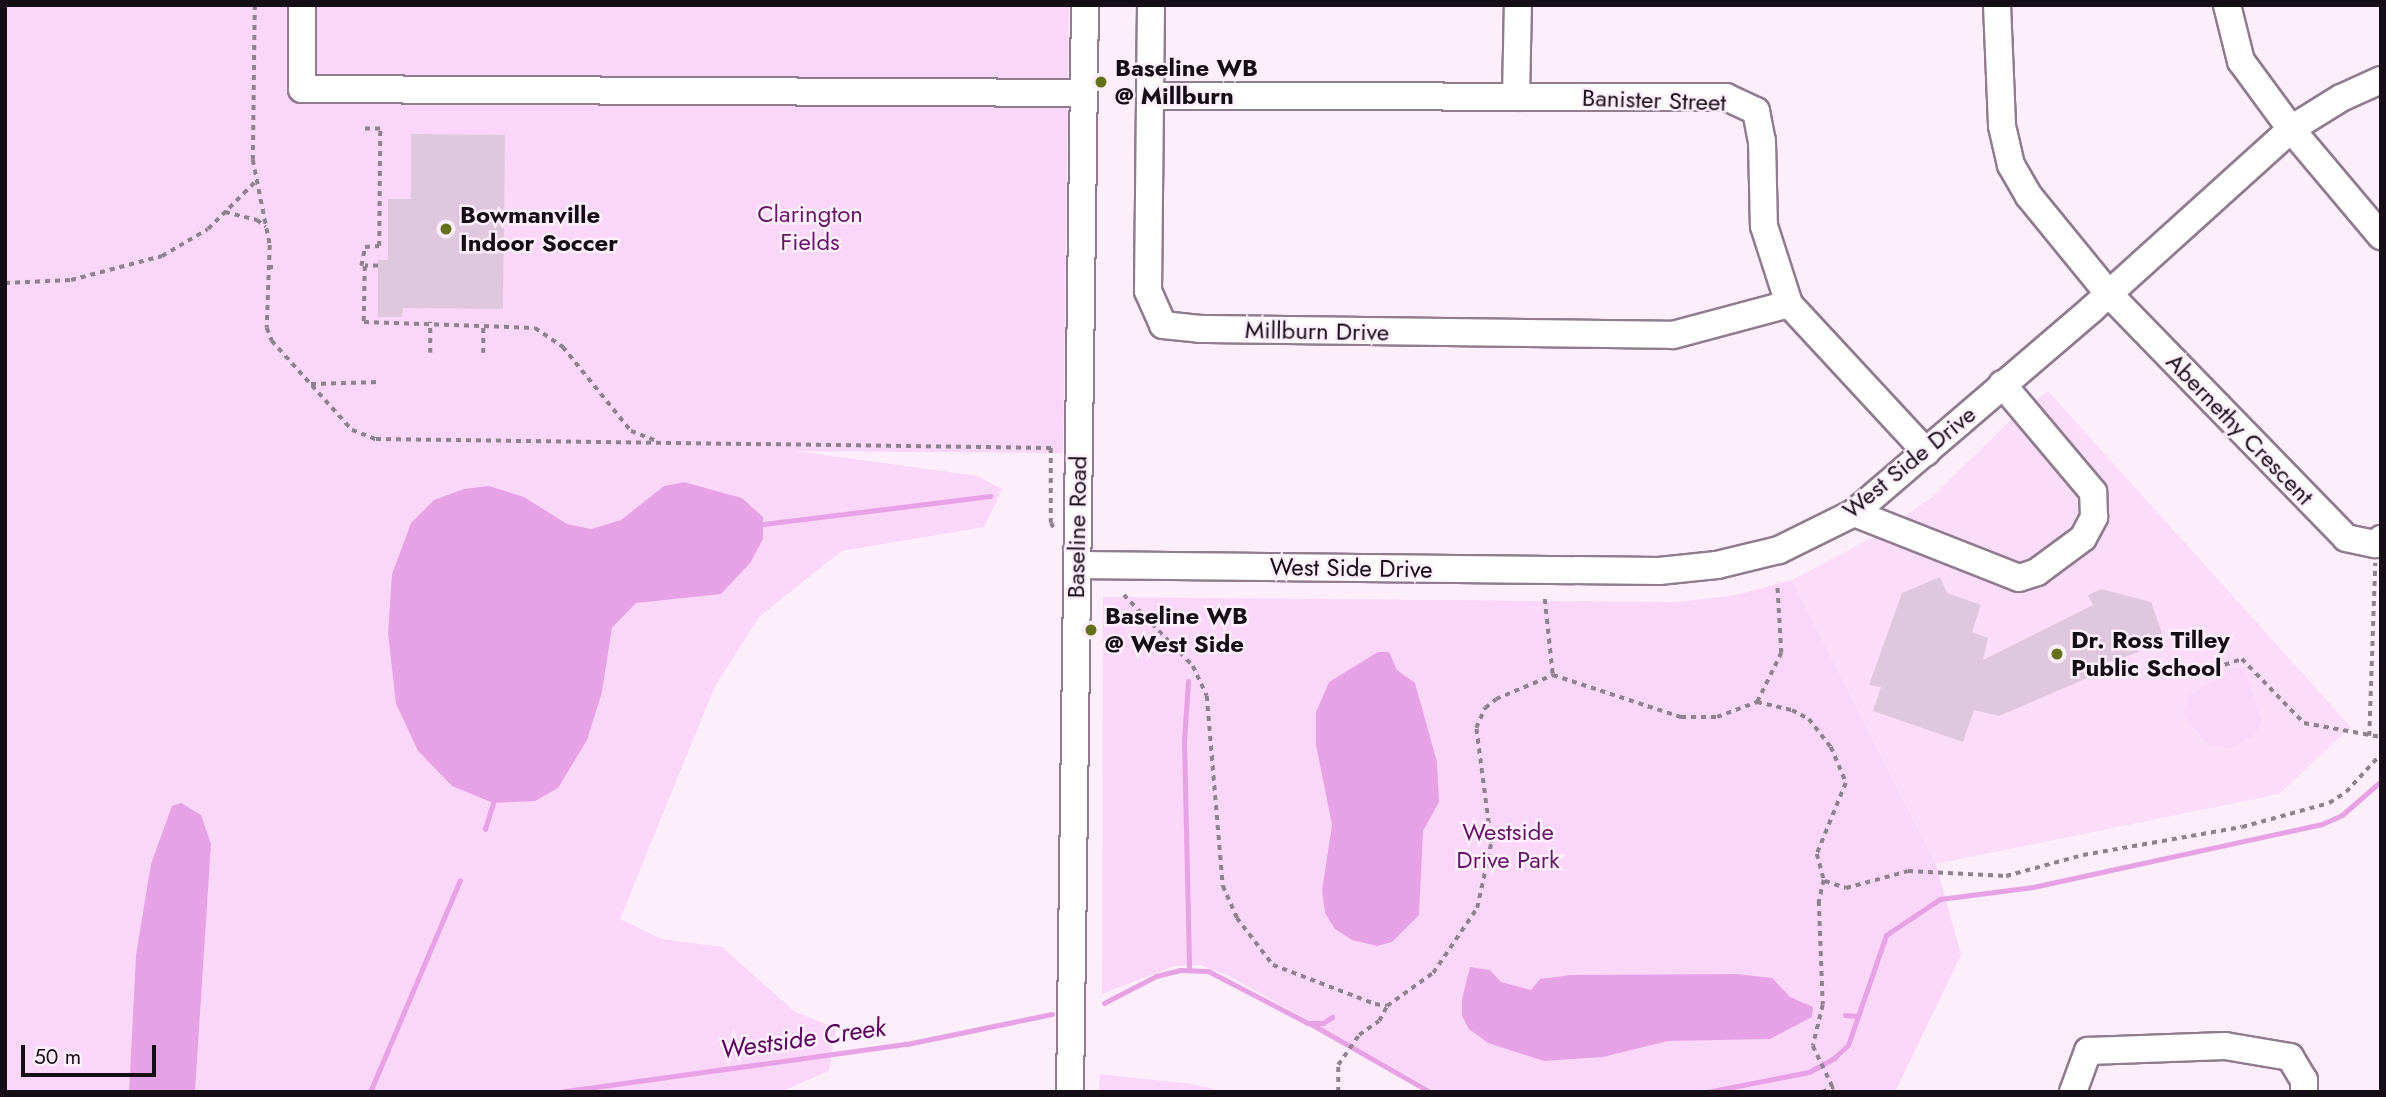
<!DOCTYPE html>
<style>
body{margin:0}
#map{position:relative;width:2386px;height:1097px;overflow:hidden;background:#fdeefc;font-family:Jost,sans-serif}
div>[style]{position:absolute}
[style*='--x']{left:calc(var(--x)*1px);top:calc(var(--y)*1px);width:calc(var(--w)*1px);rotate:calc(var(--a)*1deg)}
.built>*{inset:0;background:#fbddf9}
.green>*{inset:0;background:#fad7f9}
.water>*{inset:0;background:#e7a2e5}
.stream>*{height:5px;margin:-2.5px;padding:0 2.5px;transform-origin:2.5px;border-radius:2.5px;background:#e7a2e5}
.building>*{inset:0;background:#dfc8de}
.path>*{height:3.5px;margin-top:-1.75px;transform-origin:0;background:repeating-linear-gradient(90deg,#8d828d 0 5px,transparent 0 10px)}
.roads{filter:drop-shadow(2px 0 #907b8f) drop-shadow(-2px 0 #907b8f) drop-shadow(0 2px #907b8f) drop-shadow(0 -2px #907b8f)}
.minor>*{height:26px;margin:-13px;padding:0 13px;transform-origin:13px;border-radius:13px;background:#fff}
.dots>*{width:19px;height:19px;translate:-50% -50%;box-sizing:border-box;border:4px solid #fdeefc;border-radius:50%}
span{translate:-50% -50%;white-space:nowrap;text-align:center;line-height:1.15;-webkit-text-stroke:5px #fdeefc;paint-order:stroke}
.poi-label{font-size:24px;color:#160e16;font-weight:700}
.left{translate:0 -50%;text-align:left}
.street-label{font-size:24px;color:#160e16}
.park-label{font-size:24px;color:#671668}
.water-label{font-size:26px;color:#5a035b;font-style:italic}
.frame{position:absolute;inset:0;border:7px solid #160e16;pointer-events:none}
.scale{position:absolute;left:21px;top:1045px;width:135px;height:32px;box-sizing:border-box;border:4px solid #160e16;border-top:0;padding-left:9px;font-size:21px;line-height:24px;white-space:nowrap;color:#160e16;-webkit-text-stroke:5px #fdeefc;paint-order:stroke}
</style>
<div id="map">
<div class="built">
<div style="clip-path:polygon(2048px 391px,2351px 727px,2279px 794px,1936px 864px,1792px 580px,1875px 536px,1931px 498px,2016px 415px)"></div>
</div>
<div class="green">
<div style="clip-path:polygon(evenodd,5px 5px,1069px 5px,1063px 453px,795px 451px,978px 476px,1002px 489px,984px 527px,841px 551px,759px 617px,715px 686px,620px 919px,662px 939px,722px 947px,795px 1012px,836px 1028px,829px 1071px,780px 1092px,195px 1092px,211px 844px,136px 955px,129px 1092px,5px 1092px,5px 5px,684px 482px,742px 498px,763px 518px,762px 539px,674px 597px,636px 603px,612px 628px,602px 692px,493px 803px,452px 786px,418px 751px,396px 704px,388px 634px,524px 497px,567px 524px,591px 529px,621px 520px,664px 486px,684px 482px)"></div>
<div style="clip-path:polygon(1792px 580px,1936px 864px,1961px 955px,1895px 1092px,1437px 1092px,1227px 975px,1200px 965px,1174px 966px,1102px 994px,1103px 597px,1679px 602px,1736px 595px)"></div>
<div style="clip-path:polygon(2234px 668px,2245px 669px,2262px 722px,2254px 736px,2230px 748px,2208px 744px,2183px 716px,2188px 696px)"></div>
<div style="clip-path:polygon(1100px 1074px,1192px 1084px,1227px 1092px,1099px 1092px)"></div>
</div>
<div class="water">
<div style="clip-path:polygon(684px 482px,742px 498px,763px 517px,763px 539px,750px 563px,721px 594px,636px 603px,612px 628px,602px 692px,587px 740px,558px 788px,535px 801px,493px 803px,452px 786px,418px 751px,396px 704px,388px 634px,392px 574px,411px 523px,434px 500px,464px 489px,489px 486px,524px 497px,567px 524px,591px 529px,621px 520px,664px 486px)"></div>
<div style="clip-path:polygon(1378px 652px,1389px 652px,1397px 670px,1415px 683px,1437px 762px,1439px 802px,1423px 831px,1419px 915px,1392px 942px,1377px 946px,1352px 940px,1335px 929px,1325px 913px,1322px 890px,1332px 825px,1316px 745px,1316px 712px,1329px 682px)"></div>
<div style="clip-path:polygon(181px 803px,201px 815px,211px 844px,195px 1092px,129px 1092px,136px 955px,151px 864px,172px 806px)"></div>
<div style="clip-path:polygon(1470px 967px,1490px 970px,1501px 982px,1531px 990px,1540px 979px,1571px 975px,1737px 974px,1772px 978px,1790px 997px,1813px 1007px,1812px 1017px,1770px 1039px,1668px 1041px,1603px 1057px,1544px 1061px,1488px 1043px,1469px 1029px,1462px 1016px,1462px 999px)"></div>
</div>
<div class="stream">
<div style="--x:763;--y:524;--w:229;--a:-7"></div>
<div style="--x:1188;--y:681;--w:61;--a:93.8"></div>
<div style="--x:1184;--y:742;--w:228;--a:88.7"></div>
<div style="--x:485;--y:829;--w:27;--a:-73"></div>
<div style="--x:1104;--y:1003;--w:59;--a:-27.4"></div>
<div style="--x:1156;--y:976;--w:25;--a:-14"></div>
<div style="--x:1180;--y:970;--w:28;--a:2"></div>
<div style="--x:1208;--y:971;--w:113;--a:27.5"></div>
<div style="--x:1308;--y:1023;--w:15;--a:0"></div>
<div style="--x:1323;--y:1023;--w:11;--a:-34"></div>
<div style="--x:1845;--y:1015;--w:12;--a:5"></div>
<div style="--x:1311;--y:1024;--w:137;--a:29.7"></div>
<div style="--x:370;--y:1092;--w:230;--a:-67"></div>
<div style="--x:559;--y:1092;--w:351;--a:-7.9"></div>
<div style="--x:907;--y:1044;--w:148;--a:-11.7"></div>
<div style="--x:1707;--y:1092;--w:104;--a:-11.1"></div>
<div style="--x:1809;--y:1072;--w:29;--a:-29"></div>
<div style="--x:1834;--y:1058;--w:19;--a:-43"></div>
<div style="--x:1848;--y:1045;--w:116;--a:-70.9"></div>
<div style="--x:1886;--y:935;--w:65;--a:-33.7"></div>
<div style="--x:1940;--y:899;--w:94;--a:-7.4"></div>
<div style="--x:2033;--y:887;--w:296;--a:-12.3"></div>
<div style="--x:2322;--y:824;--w:22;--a:-24"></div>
<div style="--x:2342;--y:815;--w:52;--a:-41.1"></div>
</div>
<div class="building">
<div style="clip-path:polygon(411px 134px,505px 135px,503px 309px,403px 308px,402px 317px,378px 317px,378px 260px,388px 260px,388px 199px,411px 199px)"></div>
<div style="clip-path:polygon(1940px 577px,1947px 593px,1981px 605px,1972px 632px,1988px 638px,1983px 660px,2093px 605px,2088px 595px,2101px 589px,2151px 602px,2162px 633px,2133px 645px,2139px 652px,2105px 663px,2108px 669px,1999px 716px,1974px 710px,1963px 742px,1873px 711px,1881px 687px,1869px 685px,1902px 593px)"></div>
</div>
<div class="path">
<div style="--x:255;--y:5;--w:155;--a:90.7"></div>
<div style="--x:253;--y:160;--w:87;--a:78.7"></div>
<div style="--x:270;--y:245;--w:83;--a:92.1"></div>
<div style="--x:267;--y:328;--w:14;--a:69"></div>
<div style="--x:272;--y:341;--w:120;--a:48"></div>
<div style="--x:352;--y:430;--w:26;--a:21"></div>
<div style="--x:376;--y:439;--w:675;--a:0.76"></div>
<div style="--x:1051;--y:448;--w:75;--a:90"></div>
<div style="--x:1051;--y:523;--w:9;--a:58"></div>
<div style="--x:225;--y:212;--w:33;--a:14"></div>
<div style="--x:257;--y:220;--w:11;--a:38"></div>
<div style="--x:361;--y:266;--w:19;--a:-78"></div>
<div style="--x:365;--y:247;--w:14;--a:-4"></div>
<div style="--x:379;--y:246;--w:117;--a:-89.5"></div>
<div style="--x:380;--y:129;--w:16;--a:180"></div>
<div style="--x:378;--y:266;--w:13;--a:180"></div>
<div style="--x:365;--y:266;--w:56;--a:91"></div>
<div style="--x:364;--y:322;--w:171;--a:2"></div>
<div style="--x:535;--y:328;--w:34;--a:34"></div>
<div style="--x:563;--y:347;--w:108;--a:51"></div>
<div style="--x:631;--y:431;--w:28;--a:21"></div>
<div style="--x:268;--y:267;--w:9;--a:0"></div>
<div style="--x:5;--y:283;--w:66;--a:-2.6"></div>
<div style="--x:71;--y:280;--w:94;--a:-14.8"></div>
<div style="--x:162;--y:256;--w:53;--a:-30.4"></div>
<div style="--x:208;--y:229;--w:66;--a:-45"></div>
<div style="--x:430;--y:353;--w:31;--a:-90"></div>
<div style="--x:483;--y:353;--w:30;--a:-90"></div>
<div style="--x:311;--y:384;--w:69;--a:-1.7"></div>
<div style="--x:1124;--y:595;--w:99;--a:45.8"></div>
<div style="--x:1193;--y:666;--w:33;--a:65"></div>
<div style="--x:1207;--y:696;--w:191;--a:85.2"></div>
<div style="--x:1223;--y:886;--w:35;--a:66"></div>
<div style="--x:1237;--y:918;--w:59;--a:52.5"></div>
<div style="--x:1273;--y:965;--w:109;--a:20.9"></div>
<div style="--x:1375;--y:1004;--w:12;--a:9"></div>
<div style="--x:1387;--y:1006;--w:57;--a:-35.7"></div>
<div style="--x:1433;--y:973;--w:78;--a:-55.9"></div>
<div style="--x:1477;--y:908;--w:66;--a:-77.8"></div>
<div style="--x:1491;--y:843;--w:116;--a:-97.4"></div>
<div style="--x:1476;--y:728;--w:22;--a:-66"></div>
<div style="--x:1485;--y:708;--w:14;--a:-39"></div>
<div style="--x:1496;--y:699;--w:62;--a:-22.8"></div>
<div style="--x:1553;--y:675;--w:135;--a:18.2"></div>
<div style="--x:1681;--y:717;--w:36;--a:0"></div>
<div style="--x:1717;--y:717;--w:43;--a:-20.6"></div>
<div style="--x:1757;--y:702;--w:36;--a:13"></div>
<div style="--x:1792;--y:710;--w:19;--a:28"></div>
<div style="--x:1809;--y:719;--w:36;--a:52"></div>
<div style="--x:1831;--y:747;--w:39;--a:67"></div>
<div style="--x:1846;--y:783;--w:77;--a:112.2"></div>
<div style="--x:1817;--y:854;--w:27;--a:75"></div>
<div style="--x:1824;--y:880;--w:22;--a:103"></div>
<div style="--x:1819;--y:901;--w:104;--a:87.8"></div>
<div style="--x:1823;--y:1005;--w:42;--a:103.7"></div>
<div style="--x:1813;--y:1046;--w:51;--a:64.4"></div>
<div style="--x:1545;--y:599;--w:76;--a:84"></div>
<div style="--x:2196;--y:674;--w:48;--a:-18.1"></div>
<div style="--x:2242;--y:659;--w:89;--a:45.9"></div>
<div style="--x:2304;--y:723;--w:78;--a:10.3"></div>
<div style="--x:1757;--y:702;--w:55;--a:-63.9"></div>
<div style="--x:1781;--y:653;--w:70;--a:-93.3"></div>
<div style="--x:2369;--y:736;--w:173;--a:-88"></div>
<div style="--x:1825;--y:881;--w:22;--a:18"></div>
<div style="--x:1846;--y:888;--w:64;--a:-15.3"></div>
<div style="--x:1908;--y:871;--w:98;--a:2.9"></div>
<div style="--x:2006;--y:876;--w:80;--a:-15.3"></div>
<div style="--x:2083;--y:855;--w:161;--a:-10"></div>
<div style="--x:2242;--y:827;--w:90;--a:-15.4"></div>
<div style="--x:2329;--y:803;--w:20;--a:-33"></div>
<div style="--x:2346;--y:792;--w:52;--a:-47.4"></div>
<div style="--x:1338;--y:1092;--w:27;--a:-90"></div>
<div style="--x:1338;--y:1065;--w:37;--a:-55"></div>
<div style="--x:1359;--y:1035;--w:24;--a:-35"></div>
<div style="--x:1379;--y:1021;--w:17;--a:-62"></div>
<div style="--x:1822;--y:1092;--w:13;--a:-23"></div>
</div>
<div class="roads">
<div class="minor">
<div style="--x:302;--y:5;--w:84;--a:90"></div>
<div style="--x:302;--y:89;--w:780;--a:0.29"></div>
<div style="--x:1151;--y:5;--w:286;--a:90.6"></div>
<div style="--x:1148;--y:291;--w:37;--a:66"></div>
<div style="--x:1163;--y:325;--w:37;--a:6"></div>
<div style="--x:1200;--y:329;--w:473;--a:0.7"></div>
<div style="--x:1673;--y:335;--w:120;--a:-15"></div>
<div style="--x:1997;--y:5;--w:121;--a:87.6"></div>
<div style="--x:2002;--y:126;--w:40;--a:77"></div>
<div style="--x:2011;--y:165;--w:36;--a:60"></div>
<div style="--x:2029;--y:196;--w:127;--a:50.8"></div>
<div style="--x:2109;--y:294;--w:340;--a:45.8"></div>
<div style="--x:2346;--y:538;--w:30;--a:12"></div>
<div style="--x:2375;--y:544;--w:8;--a:-40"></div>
<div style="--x:2227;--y:5;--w:58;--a:76"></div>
<div style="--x:2241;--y:61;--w:84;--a:53.7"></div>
<div style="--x:2291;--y:129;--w:140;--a:49.9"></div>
<div style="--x:1151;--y:96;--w:575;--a:0.1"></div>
<div style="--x:1726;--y:97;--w:33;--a:25"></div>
<div style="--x:1756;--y:111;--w:31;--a:79"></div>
<div style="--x:1762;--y:141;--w:85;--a:88.7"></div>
<div style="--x:1764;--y:226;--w:82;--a:72.2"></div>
<div style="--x:1789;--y:304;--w:202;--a:47.2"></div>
<div style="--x:1516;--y:97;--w:92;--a:-88.8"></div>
<div style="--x:1854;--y:513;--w:177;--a:21.5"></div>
<div style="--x:2019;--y:578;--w:19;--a:-18"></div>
<div style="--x:2037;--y:572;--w:57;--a:-36.5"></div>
<div style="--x:2083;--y:538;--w:24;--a:-62"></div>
<div style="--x:2094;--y:517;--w:25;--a:-92"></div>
<div style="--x:2093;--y:492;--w:141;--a:-130.1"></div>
<div style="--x:1077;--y:565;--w:582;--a:0.59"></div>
<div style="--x:1659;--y:571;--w:58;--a:-5.9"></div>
<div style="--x:1717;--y:565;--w:64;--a:-13.6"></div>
<div style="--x:1779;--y:550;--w:84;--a:-26.3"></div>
<div style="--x:1854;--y:513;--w:313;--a:-40.6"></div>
<div style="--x:2092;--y:309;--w:268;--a:-42.1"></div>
<div style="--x:2291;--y:129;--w:59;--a:-31.8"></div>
<div style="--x:2341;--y:98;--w:44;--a:-24.2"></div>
<div style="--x:1070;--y:1092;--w:1087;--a:-89.21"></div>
<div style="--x:2073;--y:1092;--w:44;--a:-69.9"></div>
<div style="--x:2088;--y:1051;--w:137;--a:-2.1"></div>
<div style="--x:2225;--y:1046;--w:66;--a:9.6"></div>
<div style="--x:2290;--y:1057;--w:27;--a:59"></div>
<div style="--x:2304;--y:1080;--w:12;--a:90"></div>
</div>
</div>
<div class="dots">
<div style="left:1101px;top:82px;background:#64701a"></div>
<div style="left:446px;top:229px;background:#64701a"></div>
<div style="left:1091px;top:630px;background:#64701a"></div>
<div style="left:2057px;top:654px;background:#64701a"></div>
</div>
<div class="poi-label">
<span class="left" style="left:1115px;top:82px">Baseline WB<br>@ Millburn</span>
<span class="left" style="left:460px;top:229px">Bowmanville<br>Indoor Soccer</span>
<span class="left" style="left:1105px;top:630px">Baseline WB<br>@ West Side</span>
<span class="left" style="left:2071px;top:654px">Dr. Ross Tilley<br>Public School</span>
</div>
<div class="street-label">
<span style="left:1654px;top:100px;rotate:2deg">Banister Street</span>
<span style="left:1317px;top:331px;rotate:1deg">Millburn Drive</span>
<span style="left:2240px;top:429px;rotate:46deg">Abernethy Crescent</span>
<span style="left:1909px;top:462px;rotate:-39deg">West Side Drive</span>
<span style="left:1077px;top:527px;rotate:-89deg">Baseline Road</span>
<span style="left:1351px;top:568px;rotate:1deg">West Side Drive</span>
</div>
<div class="park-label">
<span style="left:810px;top:228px">Clarington<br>Fields</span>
<span style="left:1508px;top:846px">Westside<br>Drive Park</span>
</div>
<div class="water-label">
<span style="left:803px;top:1039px;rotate:-8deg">Westside Creek</span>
</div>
<div class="frame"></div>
<div class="scale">50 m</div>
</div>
